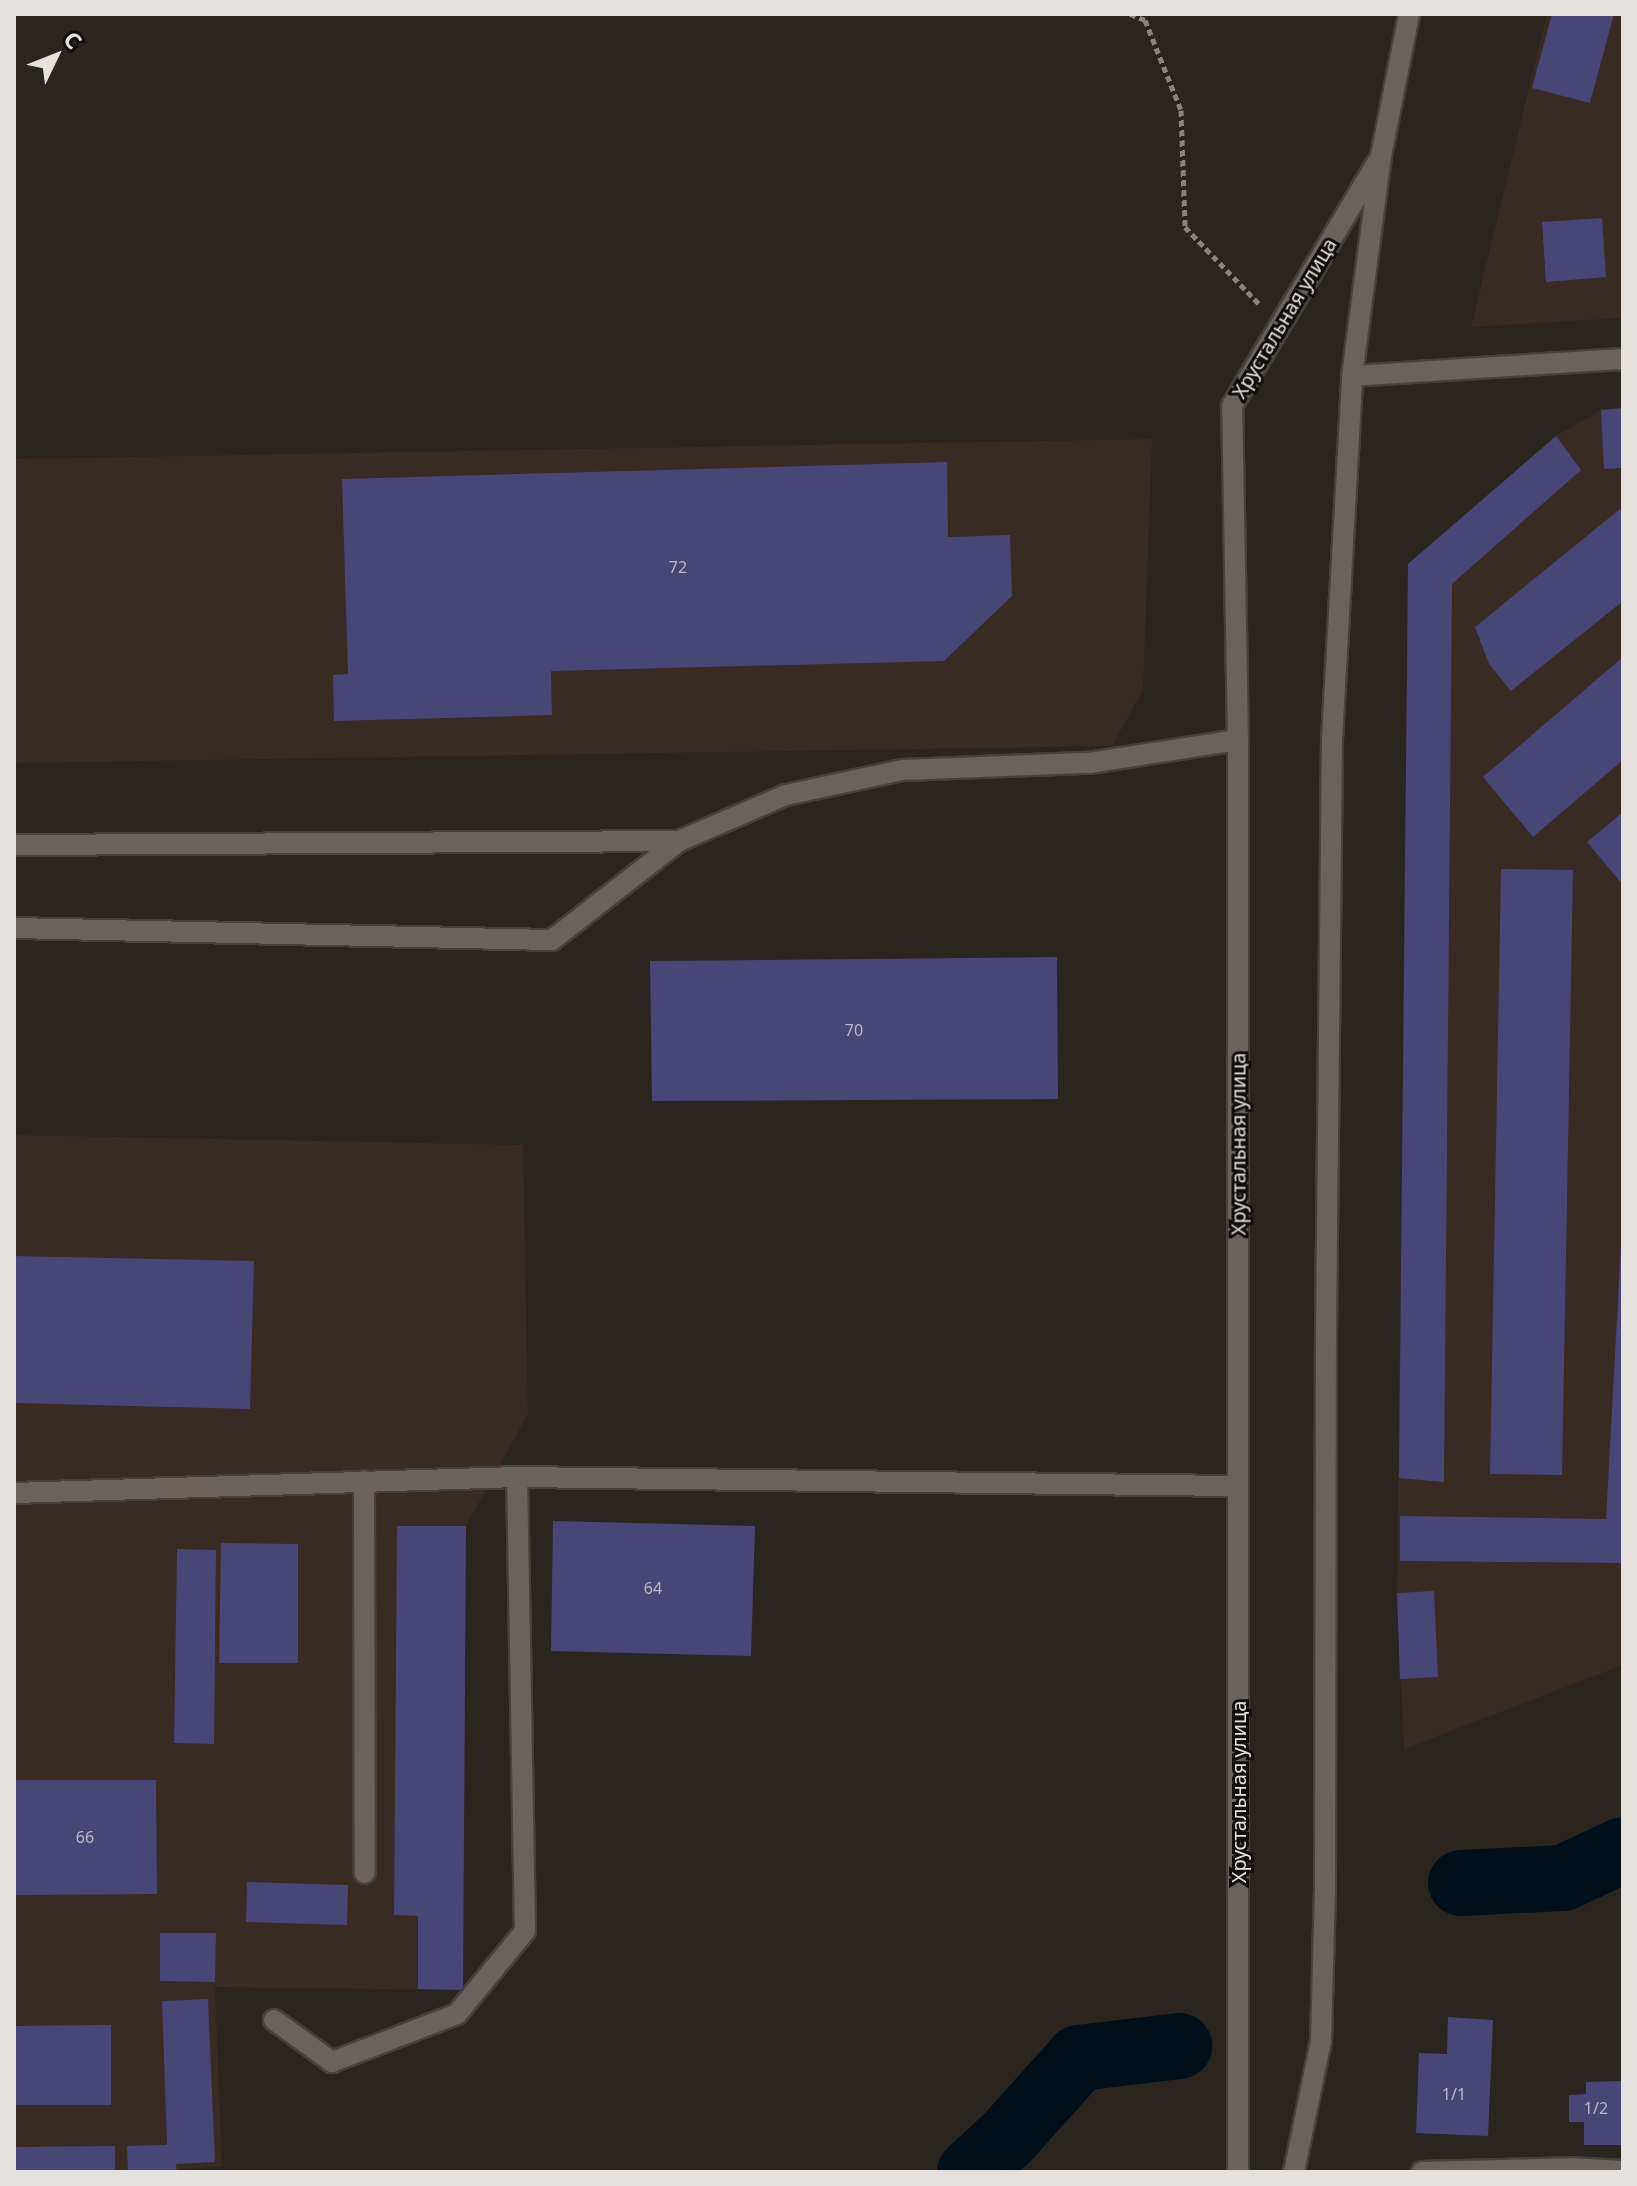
<!DOCTYPE html>
<meta charset="utf-8">
<style>
body{margin:0}
#map{position:relative;width:1637px;height:2186px;overflow:hidden;background:#2b2520;font-family:"Noto Sans",sans-serif}
div>[style]{position:absolute}
[style*='--x']{left:calc(var(--x)*1px);top:calc(var(--y)*1px);width:calc(var(--w)*1px);rotate:calc(var(--a)*1deg)}
.built>*{inset:0;background:#372b23}
.river>*{height:66px;margin:-33px;padding:0 33px;transform-origin:33px;border-radius:33px;background:#000f19}
.building>*{inset:0;background:#484577}
.path>*{height:5px;margin-top:-2.5px;transform-origin:0;background:repeating-linear-gradient(90deg,#898480 0 6px,transparent 0 10px)}
.roads{filter:drop-shadow(2px 0 #45413d) drop-shadow(-2px 0 #45413d) drop-shadow(0 2px #45413d) drop-shadow(0 -2px #45413d)}
.minor>*{height:20px;margin:-10px;padding:0 10px;transform-origin:10px;border-radius:10px;background:#69625d}
span{translate:-50% -50%;white-space:nowrap;text-align:center;line-height:1.15;-webkit-text-stroke:6px #110e0c;paint-order:stroke}
.number-label{font-size:16px;color:#bebac4}
.number-label span{-webkit-text-stroke-width:0}
.street-label{font-size:20px;color:#e5e1de}
.frame{position:absolute;inset:0;border:16px solid #e5e1de;pointer-events:none}
.north{position:absolute;left:16px;top:16px;width:80px;height:80px;-webkit-text-stroke:6px #110e0c;paint-order:stroke;rotate:47deg;font-size:22px;font-weight:700;line-height:32px;text-align:center;color:#e5e1de}
.north::after{content:'';display:block;margin:auto;width:28px;height:36px;background:#e5e1de;clip-path:polygon(50% 0,100% 100%,50% 72%,0 100%)}
</style>
<div id="map">
<div class="built">
<div style="clip-path:polygon(1547px 14px,1623px 14px,1623px 318px,1471px 327px)"></div>
<div style="clip-path:polygon(1623px 408px,1623px 1665px,1404px 1749px,1397px 1593px,1408px 564px,1556px 436px,1601px 410px)"></div>
<div style="clip-path:polygon(1152px 439px,1143px 690px,1112px 746px,15px 763px,14px 459px)"></div>
<div style="clip-path:polygon(14px 1135px,523px 1145px,528px 1414px,466px 1526px,463px 1990px,215px 1987px,222px 2167px,181px 2169px,180px 2172px,14px 2172px)"></div>
</div>
<div class="river">
<div style="--x:1461;--y:1883;--w:102;--a:-2.8"></div>
<div style="--x:1563;--y:1878;--w:66;--a:-25"></div>
<div style="--x:970;--y:2172;--w:52;--a:-42.6"></div>
<div style="--x:1008;--y:2137;--w:106;--a:-48.1"></div>
<div style="--x:1079;--y:2058;--w:101;--a:-6.8"></div>
</div>
<div class="building">
<div style="clip-path:polygon(1552px 14px,1614px 14px,1590px 103px,1532px 88px)"></div>
<div style="clip-path:polygon(1602px 218px,1606px 277px,1546px 282px,1542px 222px)"></div>
<div style="clip-path:polygon(1623px 408px,1623px 468px,1604px 469px,1601px 410px)"></div>
<div style="clip-path:polygon(1556px 436px,1581px 470px,1452px 584px,1444px 1482px,1399px 1478px,1408px 564px)"></div>
<div style="clip-path:polygon(947px 462px,948px 537px,1010px 535px,1012px 596px,944px 661px,551px 671px,552px 715px,334px 721px,333px 675px,348px 674px,342px 479px)"></div>
<div style="clip-path:polygon(1620px 509px,1623px 509px,1623px 601px,1511px 691px,1489px 664px,1475px 627px)"></div>
<div style="clip-path:polygon(1623px 657px,1623px 760px,1533px 837px,1483px 777px)"></div>
<div style="clip-path:polygon(1623px 812px,1623px 885px,1587px 842px)"></div>
<div style="clip-path:polygon(1501px 869px,1573px 870px,1562px 1475px,1490px 1474px)"></div>
<div style="clip-path:polygon(1057px 957px,1058px 1099px,652px 1101px,650px 961px)"></div>
<div style="clip-path:polygon(1621px 1244px,1623px 1563px,1400px 1561px,1400px 1516px,1606px 1519px)"></div>
<div style="clip-path:polygon(14px 1256px,254px 1261px,250px 1409px,14px 1403px)"></div>
<div style="clip-path:polygon(553px 1521px,755px 1526px,751px 1656px,551px 1651px)"></div>
<div style="clip-path:polygon(397px 1526px,466px 1526px,463px 1990px,418px 1989px,418px 1916px,394px 1915px)"></div>
<div style="clip-path:polygon(221px 1543px,298px 1544px,298px 1663px,219px 1663px)"></div>
<div style="clip-path:polygon(177px 1549px,216px 1550px,214px 1744px,174px 1743px)"></div>
<div style="clip-path:polygon(1434px 1591px,1438px 1677px,1400px 1679px,1397px 1593px)"></div>
<div style="clip-path:polygon(14px 1780px,156px 1780px,157px 1894px,14px 1895px)"></div>
<div style="clip-path:polygon(247px 1882px,348px 1885px,347px 1925px,246px 1922px)"></div>
<div style="clip-path:polygon(160px 1933px,216px 1933px,215px 1982px,160px 1981px)"></div>
<div style="clip-path:polygon(208px 1999px,215px 2162px,176px 2164px,177px 2172px,128px 2172px,127px 2146px,167px 2145px,162px 2001px)"></div>
<div style="clip-path:polygon(1448px 2017px,1493px 2020px,1488px 2136px,1416px 2133px,1419px 2053px,1447px 2054px)"></div>
<div style="clip-path:polygon(111px 2025px,111px 2105px,14px 2105px,14px 2026px)"></div>
<div style="clip-path:polygon(1623px 2081px,1623px 2145px,1584px 2145px,1584px 2122px,1569px 2122px,1569px 2095px,1586px 2094px,1586px 2082px)"></div>
<div style="clip-path:polygon(115px 2146px,115px 2172px,14px 2172px,14px 2147px)"></div>
</div>
<div class="path">
<div style="--x:1130;--y:14;--w:16;--a:22"></div>
<div style="--x:1145;--y:20;--w:97;--a:68.2"></div>
<div style="--x:1181;--y:110;--w:117;--a:88"></div>
<div style="--x:1185;--y:227;--w:108;--a:46.1"></div>
</div>
<div class="roads">
<div class="minor">
<div style="--x:1352;--y:376;--w:272;--a:-3.6"></div>
<div style="--x:14;--y:845;--w:665;--a:-0.34"></div>
<div style="--x:14;--y:928;--w:538;--a:1.28"></div>
<div style="--x:552;--y:940;--w:161;--a:-37.9"></div>
<div style="--x:679;--y:841;--w:116;--a:-23.3"></div>
<div style="--x:786;--y:795;--w:120;--a:-12.1"></div>
<div style="--x:903;--y:770;--w:186;--a:-2.2"></div>
<div style="--x:1089;--y:763;--w:151;--a:-8.8"></div>
<div style="--x:364;--y:1481;--w:392;--a:89.9"></div>
<div style="--x:14;--y:1493;--w:503;--a:-1.82"></div>
<div style="--x:274;--y:2020;--w:72;--a:35.9"></div>
<div style="--x:332;--y:2062;--w:134;--a:-21"></div>
<div style="--x:457;--y:2014;--w:107;--a:-50.7"></div>
<div style="--x:525;--y:1931;--w:454;--a:-91"></div>
<div style="--x:517;--y:1477;--w:721;--a:0.72"></div>
<div style="--x:1238;--y:2172;--w:1432;--a:-90"></div>
<div style="--x:1238;--y:740;--w:334;--a:-91"></div>
<div style="--x:1232;--y:406;--w:283;--a:-59.2"></div>
<div style="--x:1294;--y:2172;--w:134;--a:-78.4"></div>
<div style="--x:1321;--y:2041;--w:151;--a:-88.5"></div>
<div style="--x:1325;--y:1890;--w:557;--a:-89.9"></div>
<div style="--x:1326;--y:1333;--w:594;--a:-89.42"></div>
<div style="--x:1332;--y:739;--w:364;--a:-86.8"></div>
<div style="--x:1352;--y:376;--w:222;--a:-82.5"></div>
<div style="--x:1381;--y:156;--w:145;--a:-78.8"></div>
<div style="--x:1422;--y:2172;--w:148;--a:-1.5"></div>
<div style="--x:1570;--y:2168;--w:53;--a:3.2"></div>
</div>
</div>
<div class="number-label">
<span style="left:678px;top:567px">72</span>
<span style="left:854px;top:1030px">70</span>
<span style="left:653px;top:1588px">64</span>
<span style="left:85px;top:1837px">66</span>
<span style="left:1454px;top:2094px">1/1</span>
<span style="left:1596px;top:2108px">1/2</span>
</div>
<div class="street-label">
<span style="left:1284px;top:318px;rotate:-59deg">Хрустальная улица</span>
<span style="left:1238px;top:1144px;rotate:-90deg">Хрустальная улица</span>
<span style="left:1238px;top:1792px;rotate:-90deg">Хрустальная улица</span>
</div>
<div class="frame"></div>
<div class="north">С</div>
</div>
